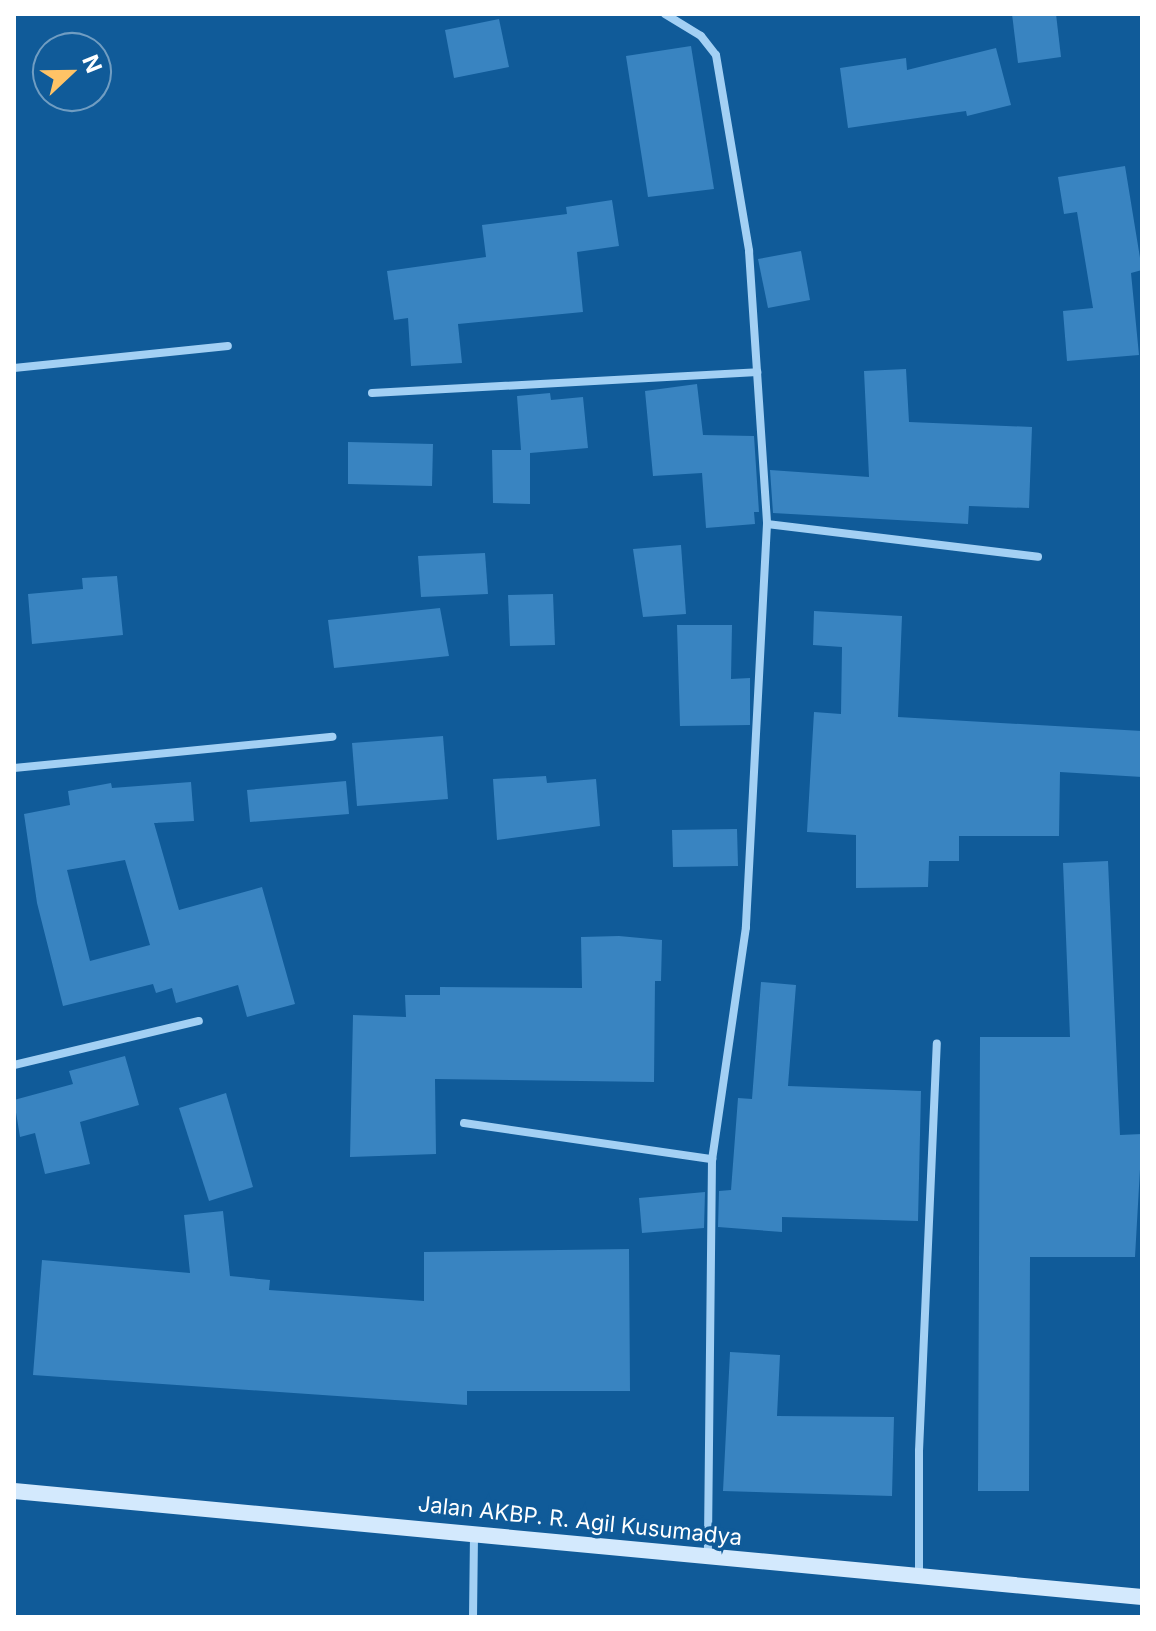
<!DOCTYPE html>
<style>
body{margin:0}
#map{position:relative;width:1156px;height:1631px;overflow:hidden;background:#105b99;font-family:Inter,sans-serif}
div>[style]{position:absolute}
[style*='--x']{left:calc(var(--x)*1px);top:calc(var(--y)*1px);width:calc(var(--w)*1px);rotate:calc(var(--a)*1deg)}
.building>*{inset:0;background:#3984c1}
.minor>*{height:8px;margin:-4px;padding:0 4px;transform-origin:4px;border-radius:4px;background:#a3d0f4}
.secondary>*{height:16px;margin:-8px;padding:0 8px;transform-origin:8px;border-radius:8px;background:#d3e9fd}
span{translate:-50% -50%;white-space:nowrap;text-align:center;line-height:1.15;-webkit-text-stroke:7px #105b99;paint-order:stroke}
.street-label{font-size:22px;color:#fff}
.frame{position:absolute;inset:0;border:16px solid #fff;pointer-events:none}
.north{position:absolute;left:32px;top:32px;width:80px;height:80px;box-sizing:border-box;background:#105b99;border:2px solid #709dc2;border-radius:50%;rotate:68deg;font-size:22px;font-weight:700;line-height:32px;text-align:center;color:#fff}
.north::after{content:'';display:block;margin:auto;width:28px;height:36px;background:#ffc366;clip-path:polygon(50% 0,100% 100%,50% 72%,0 100%)}
</style>
<div id="map">
<div class="building">
<div style="clip-path:polygon(1012px 14px,1056px 14px,1061px 57px,1018px 63px)"></div>
<div style="clip-path:polygon(499px 19px,509px 67px,454px 78px,445px 30px)"></div>
<div style="clip-path:polygon(691px 46px,714px 189px,648px 197px,626px 56px)"></div>
<div style="clip-path:polygon(996px 48px,1011px 105px,967px 116px,966px 111px,848px 128px,840px 68px,906px 58px,907px 70px)"></div>
<div style="clip-path:polygon(1125px 166px,1142px 270px,1131px 273px,1139px 355px,1067px 361px,1063px 311px,1093px 308px,1077px 212px,1064px 214px,1058px 177px)"></div>
<div style="clip-path:polygon(612px 200px,619px 246px,577px 252px,583px 312px,458px 324px,462px 363px,411px 366px,408px 318px,394px 320px,387px 271px,486px 257px,482px 225px,567px 214px,566px 207px)"></div>
<div style="clip-path:polygon(801px 251px,810px 300px,768px 308px,758px 259px)"></div>
<div style="clip-path:polygon(906px 369px,909px 422px,1032px 427px,1029px 508px,969px 506px,968px 524px,773px 513px,770px 470px,869px 477px,864px 371px)"></div>
<div style="clip-path:polygon(697px 384px,703px 435px,754px 436px,759px 512px,754px 512px,755px 524px,706px 528px,702px 473px,653px 476px,645px 391px)"></div>
<div style="clip-path:polygon(550px 393px,551px 400px,583px 397px,588px 448px,530px 453px,530px 504px,493px 503px,492px 450px,521px 450px,517px 396px)"></div>
<div style="clip-path:polygon(348px 442px,433px 444px,432px 486px,348px 484px)"></div>
<div style="clip-path:polygon(681px 545px,686px 614px,643px 617px,633px 549px)"></div>
<div style="clip-path:polygon(485px 553px,488px 594px,421px 597px,418px 556px)"></div>
<div style="clip-path:polygon(117px 576px,123px 635px,32px 644px,28px 594px,83px 589px,82px 578px)"></div>
<div style="clip-path:polygon(553px 594px,555px 645px,510px 646px,508px 595px)"></div>
<div style="clip-path:polygon(440px 608px,449px 656px,334px 668px,328px 620px)"></div>
<div style="clip-path:polygon(814px 611px,902px 616px,898px 717px,1142px 731px,1142px 777px,1060px 772px,1059px 836px,959px 836px,959px 861px,929px 861px,928px 887px,856px 888px,856px 835px,807px 832px,814px 712px,841px 714px,842px 647px,813px 645px)"></div>
<div style="clip-path:polygon(677px 625px,732px 625px,731px 679px,750px 678px,750px 725px,680px 726px)"></div>
<div style="clip-path:polygon(443px 736px,448px 799px,357px 806px,352px 743px)"></div>
<div style="clip-path:polygon(546px 776px,547px 783px,596px 779px,600px 826px,497px 840px,493px 779px)"></div>
<div style="clip-path:polygon(346px 781px,349px 814px,250px 822px,247px 790px)"></div>
<div style="clip-path:polygon(evenodd,191px 782px,194px 821px,154px 823px,179px 910px,262px 887px,295px 1004px,247px 1017px,238px 985px,176px 1003px,172px 988px,156px 993px,153px 984px,63px 1006px,37px 903px,24px 814px,70px 805px,68px 791px,111px 783px,112px 788px,191px 782px,125px 860px,150px 945px,90px 961px,67px 870px,125px 860px)"></div>
<div style="clip-path:polygon(737px 829px,738px 866px,673px 867px,672px 830px)"></div>
<div style="clip-path:polygon(1108px 861px,1120px 1135px,1142px 1134px,1135px 1257px,1030px 1257px,1029px 1491px,978px 1491px,980px 1037px,1070px 1037px,1063px 863px)"></div>
<div style="clip-path:polygon(619px 936px,662px 940px,661px 981px,655px 981px,654px 1082px,435px 1079px,436px 1154px,350px 1157px,353px 1015px,406px 1017px,405px 995px,440px 995px,440px 987px,582px 988px,581px 937px)"></div>
<div style="clip-path:polygon(761px 982px,796px 985px,788px 1086px,921px 1091px,918px 1221px,782px 1217px,782px 1232px,718px 1227px,719px 1191px,731px 1190px,738px 1098px,752px 1099px)"></div>
<div style="clip-path:polygon(125px 1056px,139px 1105px,80px 1122px,90px 1164px,45px 1174px,35px 1133px,20px 1137px,14px 1100px,73px 1084px,69px 1071px)"></div>
<div style="clip-path:polygon(226px 1093px,253px 1187px,209px 1201px,179px 1108px)"></div>
<div style="clip-path:polygon(705px 1192px,704px 1228px,642px 1233px,639px 1198px)"></div>
<div style="clip-path:polygon(223px 1211px,230px 1276px,270px 1280px,269px 1290px,424px 1301px,424px 1252px,629px 1249px,630px 1391px,467px 1391px,467px 1405px,33px 1375px,42px 1260px,190px 1273px,184px 1215px)"></div>
<div style="clip-path:polygon(730px 1352px,780px 1355px,777px 1416px,894px 1417px,892px 1496px,723px 1491px)"></div>
</div>
<div class="minor">
<div style="--x:665;--y:14;--w:42;--a:31.4"></div>
<div style="--x:701;--y:36;--w:24;--a:52"></div>
<div style="--x:716;--y:55;--w:199;--a:80.4"></div>
<div style="--x:749;--y:251;--w:274;--a:86.2"></div>
<div style="--x:767;--y:524;--w:404;--a:93"></div>
<div style="--x:746;--y:927;--w:234;--a:98.3"></div>
<div style="--x:712;--y:1159;--w:396;--a:90.6"></div>
<div style="--x:14;--y:368;--w:215;--a:-5.9"></div>
<div style="--x:372;--y:393;--w:386;--a:-3.1"></div>
<div style="--x:767;--y:524;--w:273;--a:6.9"></div>
<div style="--x:14;--y:768;--w:320;--a:-5.6"></div>
<div style="--x:14;--y:1065;--w:190;--a:-13.4"></div>
<div style="--x:464;--y:1123;--w:251;--a:8.3"></div>
<div style="--x:919;--y:1576;--w:125;--a:-90"></div>
<div style="--x:919;--y:1451;--w:408;--a:-87.5"></div>
<div style="--x:473;--y:1617;--w:83;--a:-89.3"></div>
</div>
<div class="secondary">
<div style="--x:14;--y:1491;--w:1133;--a:5.37"></div>
</div>
<div class="street-label">
<span style="left:580px;top:1521px;rotate:6deg">Jalan AKBP. R. Agil Kusumadya</span>
</div>
<div class="frame"></div>
<div class="north">N</div>
</div>
